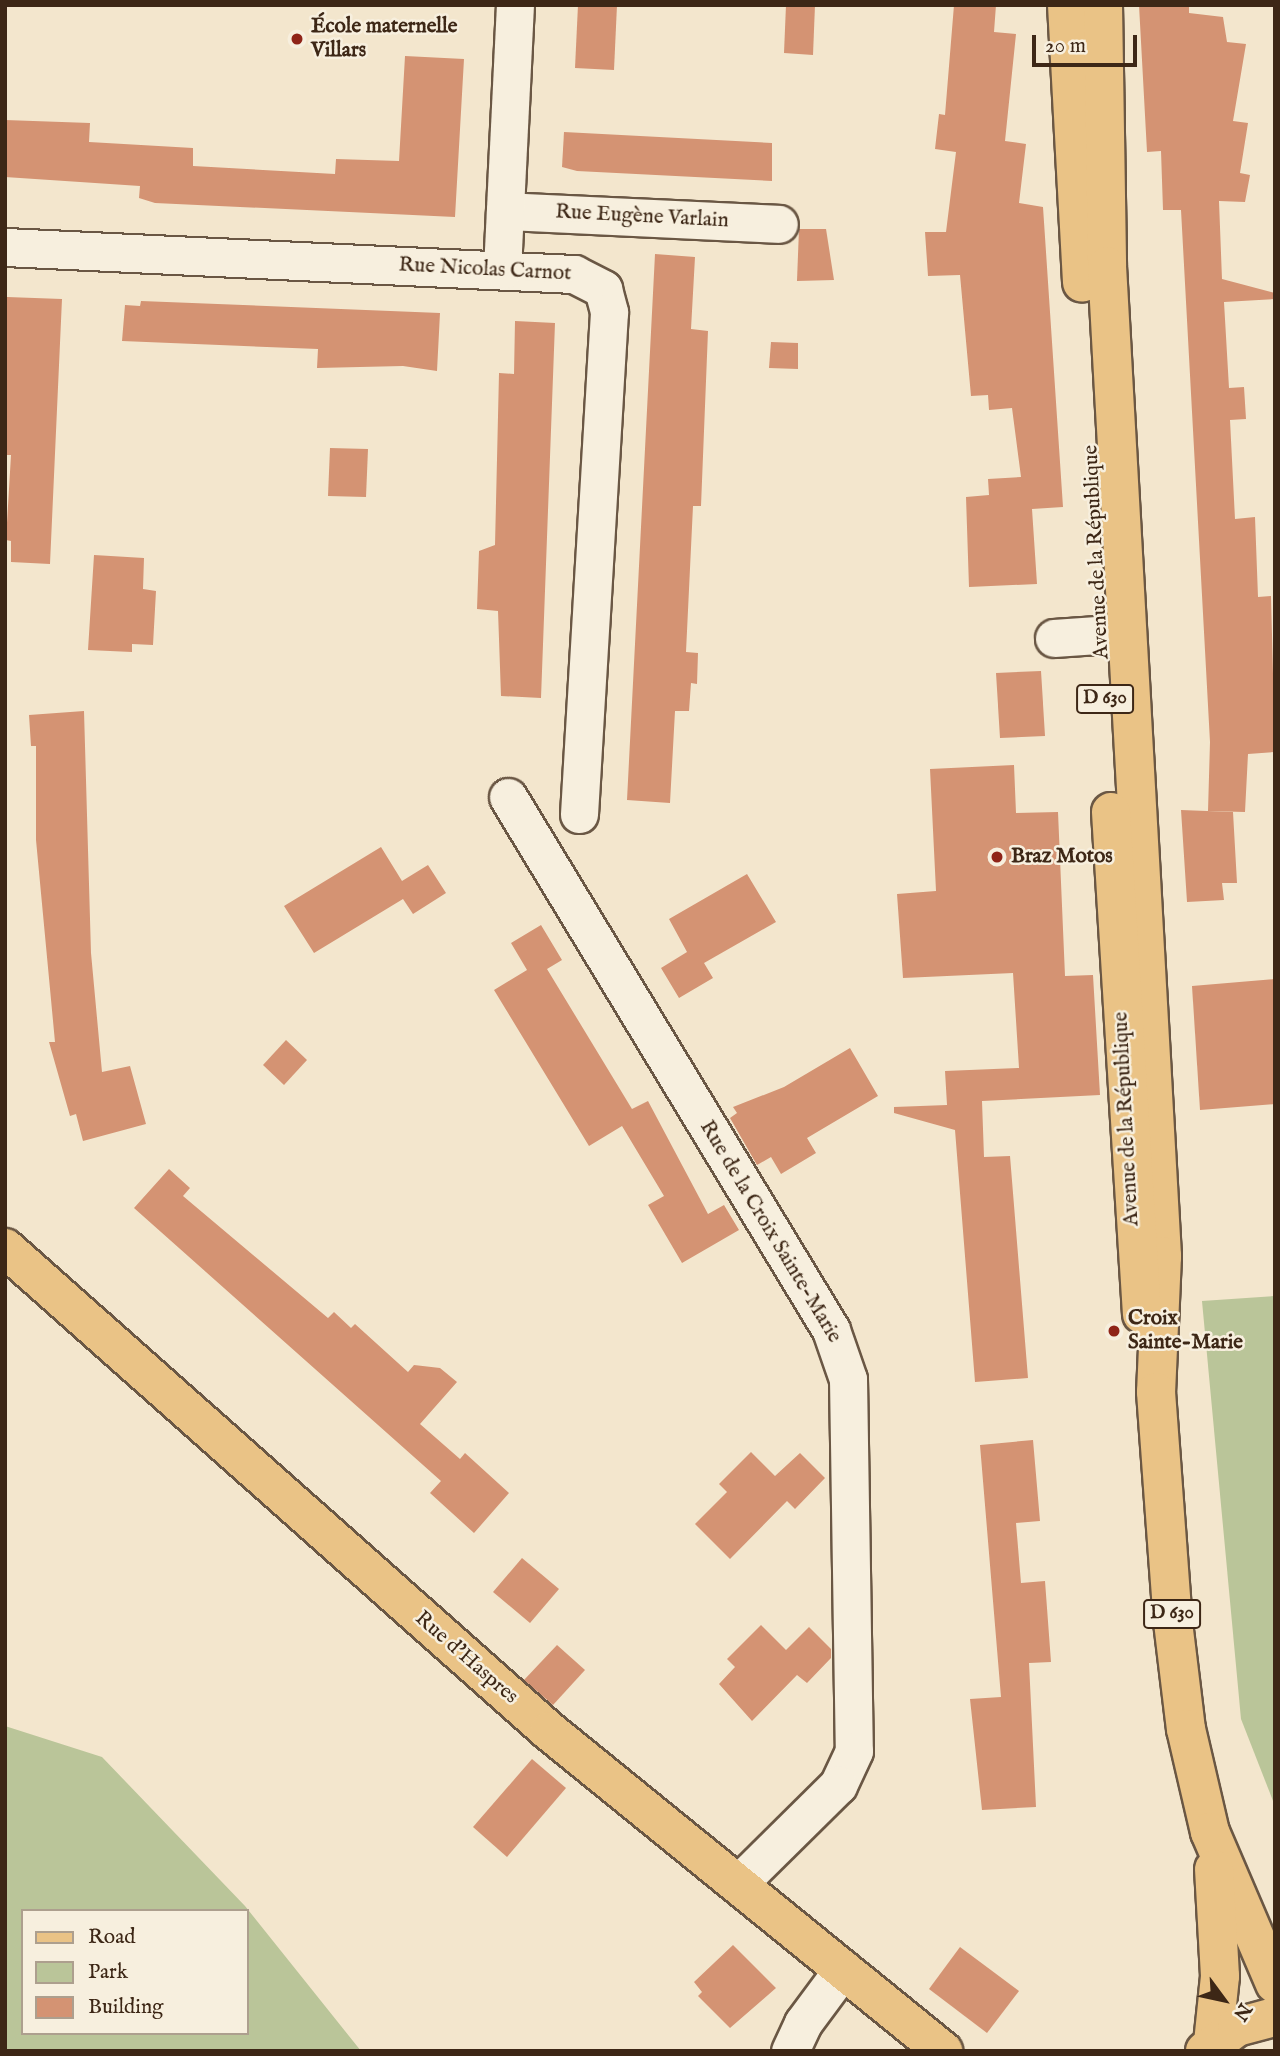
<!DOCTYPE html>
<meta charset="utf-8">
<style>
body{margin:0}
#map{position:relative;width:1280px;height:2056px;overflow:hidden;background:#f3e6cd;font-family:"IM FELL English",serif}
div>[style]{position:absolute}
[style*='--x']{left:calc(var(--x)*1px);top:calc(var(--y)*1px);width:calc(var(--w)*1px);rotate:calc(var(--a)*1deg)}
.green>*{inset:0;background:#bac599}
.building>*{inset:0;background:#d49373}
.roads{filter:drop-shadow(2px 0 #6a5744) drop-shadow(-2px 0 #6a5744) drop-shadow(0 2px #6a5744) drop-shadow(0 -2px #6a5744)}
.minor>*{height:37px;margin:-18.5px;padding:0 18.5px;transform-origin:18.5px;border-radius:18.5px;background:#f7efde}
.major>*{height:38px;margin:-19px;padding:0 19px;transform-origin:19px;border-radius:19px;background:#eac386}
.dots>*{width:19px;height:19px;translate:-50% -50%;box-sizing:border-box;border:4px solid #f7efde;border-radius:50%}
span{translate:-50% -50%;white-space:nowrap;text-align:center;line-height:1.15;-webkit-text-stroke:5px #f7efde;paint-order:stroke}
.shield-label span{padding:2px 5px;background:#f7efde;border:2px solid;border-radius:5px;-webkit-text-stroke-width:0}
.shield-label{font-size:19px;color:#3d2716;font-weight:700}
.poi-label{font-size:21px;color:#3d2716;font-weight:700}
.left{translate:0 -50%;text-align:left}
.street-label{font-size:21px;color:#3d2716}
.frame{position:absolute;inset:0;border:7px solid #3d2716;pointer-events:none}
.legend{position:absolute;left:21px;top:1909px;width:228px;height:126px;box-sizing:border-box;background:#f7efde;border:2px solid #ad9f8e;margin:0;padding:9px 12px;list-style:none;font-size:21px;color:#3d2716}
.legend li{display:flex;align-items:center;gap:14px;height:35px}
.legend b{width:35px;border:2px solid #ad9f8e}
.north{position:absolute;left:1189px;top:1965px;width:70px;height:70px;-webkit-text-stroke:5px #f7efde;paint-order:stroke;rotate:123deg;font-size:19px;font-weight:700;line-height:28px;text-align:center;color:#3d2716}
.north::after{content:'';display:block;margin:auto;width:24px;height:32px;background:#3d2716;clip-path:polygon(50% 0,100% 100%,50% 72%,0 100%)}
.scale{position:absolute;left:1032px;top:35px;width:105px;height:32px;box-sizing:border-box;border:4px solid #3d2716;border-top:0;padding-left:9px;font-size:21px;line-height:24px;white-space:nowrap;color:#3d2716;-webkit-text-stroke:5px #f7efde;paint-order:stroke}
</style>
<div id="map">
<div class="green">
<div style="clip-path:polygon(1275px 1296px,1275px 1806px,1241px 1719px,1202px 1301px)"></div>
<div style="clip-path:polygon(evenodd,5px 1726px,102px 1757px,245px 1906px,361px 2051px,5px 2051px,5px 1726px,23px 1911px,247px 1911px,247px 2033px,23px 2033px,23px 1911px)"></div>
</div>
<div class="building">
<div style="clip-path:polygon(578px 5px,617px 5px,614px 70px,575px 68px)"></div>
<div style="clip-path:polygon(786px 5px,815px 5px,813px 55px,784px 53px)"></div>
<div style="clip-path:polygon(954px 5px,996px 5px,994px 32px,1016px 34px,1005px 141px,1026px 144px,1019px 203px,1043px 207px,1063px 507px,1032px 509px,1037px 584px,969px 587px,966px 497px,989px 495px,988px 479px,1021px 477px,1012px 408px,989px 410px,988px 395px,971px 396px,960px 275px,928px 276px,925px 232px,946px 232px,956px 152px,935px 149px,939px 114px,945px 115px)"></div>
<div style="clip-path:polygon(1139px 5px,1189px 5px,1189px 13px,1223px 17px,1227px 42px,1246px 44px,1233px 121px,1248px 123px,1240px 173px,1250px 175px,1245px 202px,1219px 201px,1222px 279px,1275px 293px,1275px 299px,1224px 302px,1229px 388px,1244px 387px,1246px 419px,1230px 420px,1235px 519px,1255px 517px,1258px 597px,1271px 596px,1275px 752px,1248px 754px,1245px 812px,1208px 811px,1210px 742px,1181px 210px,1163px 210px,1161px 151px,1147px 152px)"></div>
<div style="clip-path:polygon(405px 56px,464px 59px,455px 217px,155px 203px,139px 198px,140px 186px,5px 177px,5px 120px,90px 123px,89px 142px,193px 148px,193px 166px,335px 174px,336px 159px,399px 161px)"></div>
<div style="clip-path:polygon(564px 132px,772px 143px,772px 181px,577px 171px,562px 167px)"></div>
<div style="clip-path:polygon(799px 229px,826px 229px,834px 280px,797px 281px)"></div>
<div style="clip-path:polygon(655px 254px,695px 257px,691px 329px,708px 331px,701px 506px,693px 506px,686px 652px,698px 653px,697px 684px,691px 683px,689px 711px,675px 711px,670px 803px,627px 800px)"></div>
<div style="clip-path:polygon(7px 297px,62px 299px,50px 564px,11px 562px,11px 541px,6px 540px,11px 455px,5px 455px)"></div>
<div style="clip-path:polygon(141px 301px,440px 313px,437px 371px,403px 366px,317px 368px,318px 349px,122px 341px,125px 305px,140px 306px)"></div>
<div style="clip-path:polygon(515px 321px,555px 323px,541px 698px,501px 696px,498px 611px,477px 609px,479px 551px,495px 545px,499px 373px,514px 374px)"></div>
<div style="clip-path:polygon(771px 342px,798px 343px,798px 369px,769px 368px)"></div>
<div style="clip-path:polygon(330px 448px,368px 449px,366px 497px,328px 496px)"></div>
<div style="clip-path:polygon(94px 555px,144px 558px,143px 589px,156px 591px,153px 645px,132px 644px,132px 652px,88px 650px)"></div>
<div style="clip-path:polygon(1041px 671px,1045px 736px,1000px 738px,996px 673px)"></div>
<div style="clip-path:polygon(84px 711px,91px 953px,102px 1072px,130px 1066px,146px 1124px,83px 1141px,76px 1114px,70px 1116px,49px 1042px,55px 1042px,36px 840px,36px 746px,31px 746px,29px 715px)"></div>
<div style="clip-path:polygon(1014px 765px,1016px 813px,1058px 812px,1065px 976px,1093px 975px,1100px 1095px,982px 1101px,984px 1157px,1010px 1156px,1028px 1378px,975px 1382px,955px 1130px,894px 1113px,894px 1107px,947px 1105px,945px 1071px,1019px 1068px,1013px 973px,903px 978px,897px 894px,936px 891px,930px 769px)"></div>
<div style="clip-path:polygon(1181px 810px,1233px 812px,1237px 883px,1222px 883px,1224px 900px,1187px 902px)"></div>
<div style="clip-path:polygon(381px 847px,402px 881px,428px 865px,446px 893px,413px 914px,403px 899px,314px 953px,284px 906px)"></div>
<div style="clip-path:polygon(747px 874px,776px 922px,704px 963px,713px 978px,679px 998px,661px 968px,687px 952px,669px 919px)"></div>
<div style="clip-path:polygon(541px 925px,562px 960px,547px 969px,632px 1109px,648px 1101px,708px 1214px,724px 1205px,739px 1230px,682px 1263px,648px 1205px,664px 1196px,622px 1126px,589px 1146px,494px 990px,527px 970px,511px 943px)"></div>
<div style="clip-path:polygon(1275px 979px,1275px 1104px,1200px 1110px,1192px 986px)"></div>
<div style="clip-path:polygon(286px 1040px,307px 1060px,284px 1085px,263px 1065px)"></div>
<div style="clip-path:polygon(850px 1048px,878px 1096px,807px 1138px,816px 1153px,781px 1174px,771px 1157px,757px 1165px,730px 1118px,737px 1113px,733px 1107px,784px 1087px)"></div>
<div style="clip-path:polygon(169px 1169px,190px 1188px,183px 1196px,328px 1318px,334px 1312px,351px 1328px,355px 1324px,408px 1372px,414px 1365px,440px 1368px,457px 1382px,420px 1424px,460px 1459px,465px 1453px,509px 1493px,474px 1533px,430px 1493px,441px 1481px,134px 1208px)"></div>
<div style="clip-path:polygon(1033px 1440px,1040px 1521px,1016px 1523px,1021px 1583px,1045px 1581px,1051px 1662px,1029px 1663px,1036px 1807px,982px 1810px,970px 1699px,1001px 1697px,980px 1445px)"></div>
<div style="clip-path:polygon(751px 1452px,775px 1476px,800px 1453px,825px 1478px,795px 1509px,787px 1501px,730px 1559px,695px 1524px,727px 1492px,719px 1484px)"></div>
<div style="clip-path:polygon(522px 1558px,559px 1589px,530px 1623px,493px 1592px)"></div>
<div style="clip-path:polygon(761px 1625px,786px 1650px,809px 1627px,831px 1649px,831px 1658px,807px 1683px,797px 1675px,752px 1721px,719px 1684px,735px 1667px,727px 1659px)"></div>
<div style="clip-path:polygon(557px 1645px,585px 1670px,553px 1705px,524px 1680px)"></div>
<div style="clip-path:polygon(532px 1759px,566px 1788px,507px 1857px,473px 1827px)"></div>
<div style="clip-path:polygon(733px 1945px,776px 1988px,730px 2028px,698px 1996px,702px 1992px,694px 1982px)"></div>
<div style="clip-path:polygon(960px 1947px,1019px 1991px,987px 2033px,929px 1989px)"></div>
</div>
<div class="roads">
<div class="minor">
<div style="--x:505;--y:211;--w:274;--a:2.7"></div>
<div style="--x:5;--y:247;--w:570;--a:2.72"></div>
<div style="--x:574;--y:274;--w:33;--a:27"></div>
<div style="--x:603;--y:289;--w:24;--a:75"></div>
<div style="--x:609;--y:312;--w:503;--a:93.42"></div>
<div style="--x:502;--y:270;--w:265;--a:-87.2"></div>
<div style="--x:1054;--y:638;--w:72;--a:-4"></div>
<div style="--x:508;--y:797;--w:623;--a:58.78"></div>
<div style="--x:831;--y:1330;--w:52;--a:70.9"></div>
<div style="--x:848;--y:1379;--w:372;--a:89.1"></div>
<div style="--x:854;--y:1751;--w:38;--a:115"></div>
<div style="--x:838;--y:1785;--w:141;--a:135.3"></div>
<div style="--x:790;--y:2051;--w:31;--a:-65"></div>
<div style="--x:803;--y:2023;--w:67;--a:-53.5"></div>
</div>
<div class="major">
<div style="--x:1067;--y:5;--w:278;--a:86.9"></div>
<div style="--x:1103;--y:5;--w:261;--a:89.1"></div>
<div style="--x:1107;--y:266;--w:992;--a:86.82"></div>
<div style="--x:1162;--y:1256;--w:136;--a:92.5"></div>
<div style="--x:1156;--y:1392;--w:231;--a:85.8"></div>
<div style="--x:1173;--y:1622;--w:108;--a:83.1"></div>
<div style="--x:1186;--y:1729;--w:106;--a:76.9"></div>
<div style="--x:1210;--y:1832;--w:165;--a:66.8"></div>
<div style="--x:1111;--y:812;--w:503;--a:86.47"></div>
<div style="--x:5;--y:1248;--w:727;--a:41.6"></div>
<div style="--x:549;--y:1731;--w:508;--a:39.08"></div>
<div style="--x:1213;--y:2043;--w:67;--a:-84"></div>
<div style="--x:1220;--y:1976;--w:107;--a:-93.2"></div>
<div style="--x:1205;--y:2051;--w:40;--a:-37"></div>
<div style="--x:1237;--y:2027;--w:39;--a:-15"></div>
</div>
</div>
<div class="dots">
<div style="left:297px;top:39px;background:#8f2418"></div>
<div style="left:997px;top:857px;background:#8f2418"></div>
<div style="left:1114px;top:1331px;background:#8f2418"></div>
</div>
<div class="shield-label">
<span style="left:1105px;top:699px">D 630</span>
<span style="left:1172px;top:1614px">D 630</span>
</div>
<div class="poi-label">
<span class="left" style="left:311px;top:39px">École maternelle<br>Villars</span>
<span class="left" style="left:1011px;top:857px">Braz Motos</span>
<span class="left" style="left:1128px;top:1331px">Croix<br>Sainte-Marie</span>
</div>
<div class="street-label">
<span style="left:642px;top:217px;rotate:3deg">Rue Eugène Varlain</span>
<span style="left:485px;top:270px;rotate:3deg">Rue Nicolas Carnot</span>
<span style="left:1097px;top:552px;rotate:-93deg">Avenue de la République</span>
<span style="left:1127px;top:1119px;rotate:-93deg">Avenue de la République</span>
<span style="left:770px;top:1232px;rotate:59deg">Rue de la Croix Sainte-Marie</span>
<span style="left:466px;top:1658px;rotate:41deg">Rue d'Haspres</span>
</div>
<div class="frame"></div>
<ul class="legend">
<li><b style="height:9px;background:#eac386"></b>Road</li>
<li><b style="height:19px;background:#bac599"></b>Park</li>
<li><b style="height:19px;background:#d49373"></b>Building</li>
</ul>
<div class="north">N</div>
<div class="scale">20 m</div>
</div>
